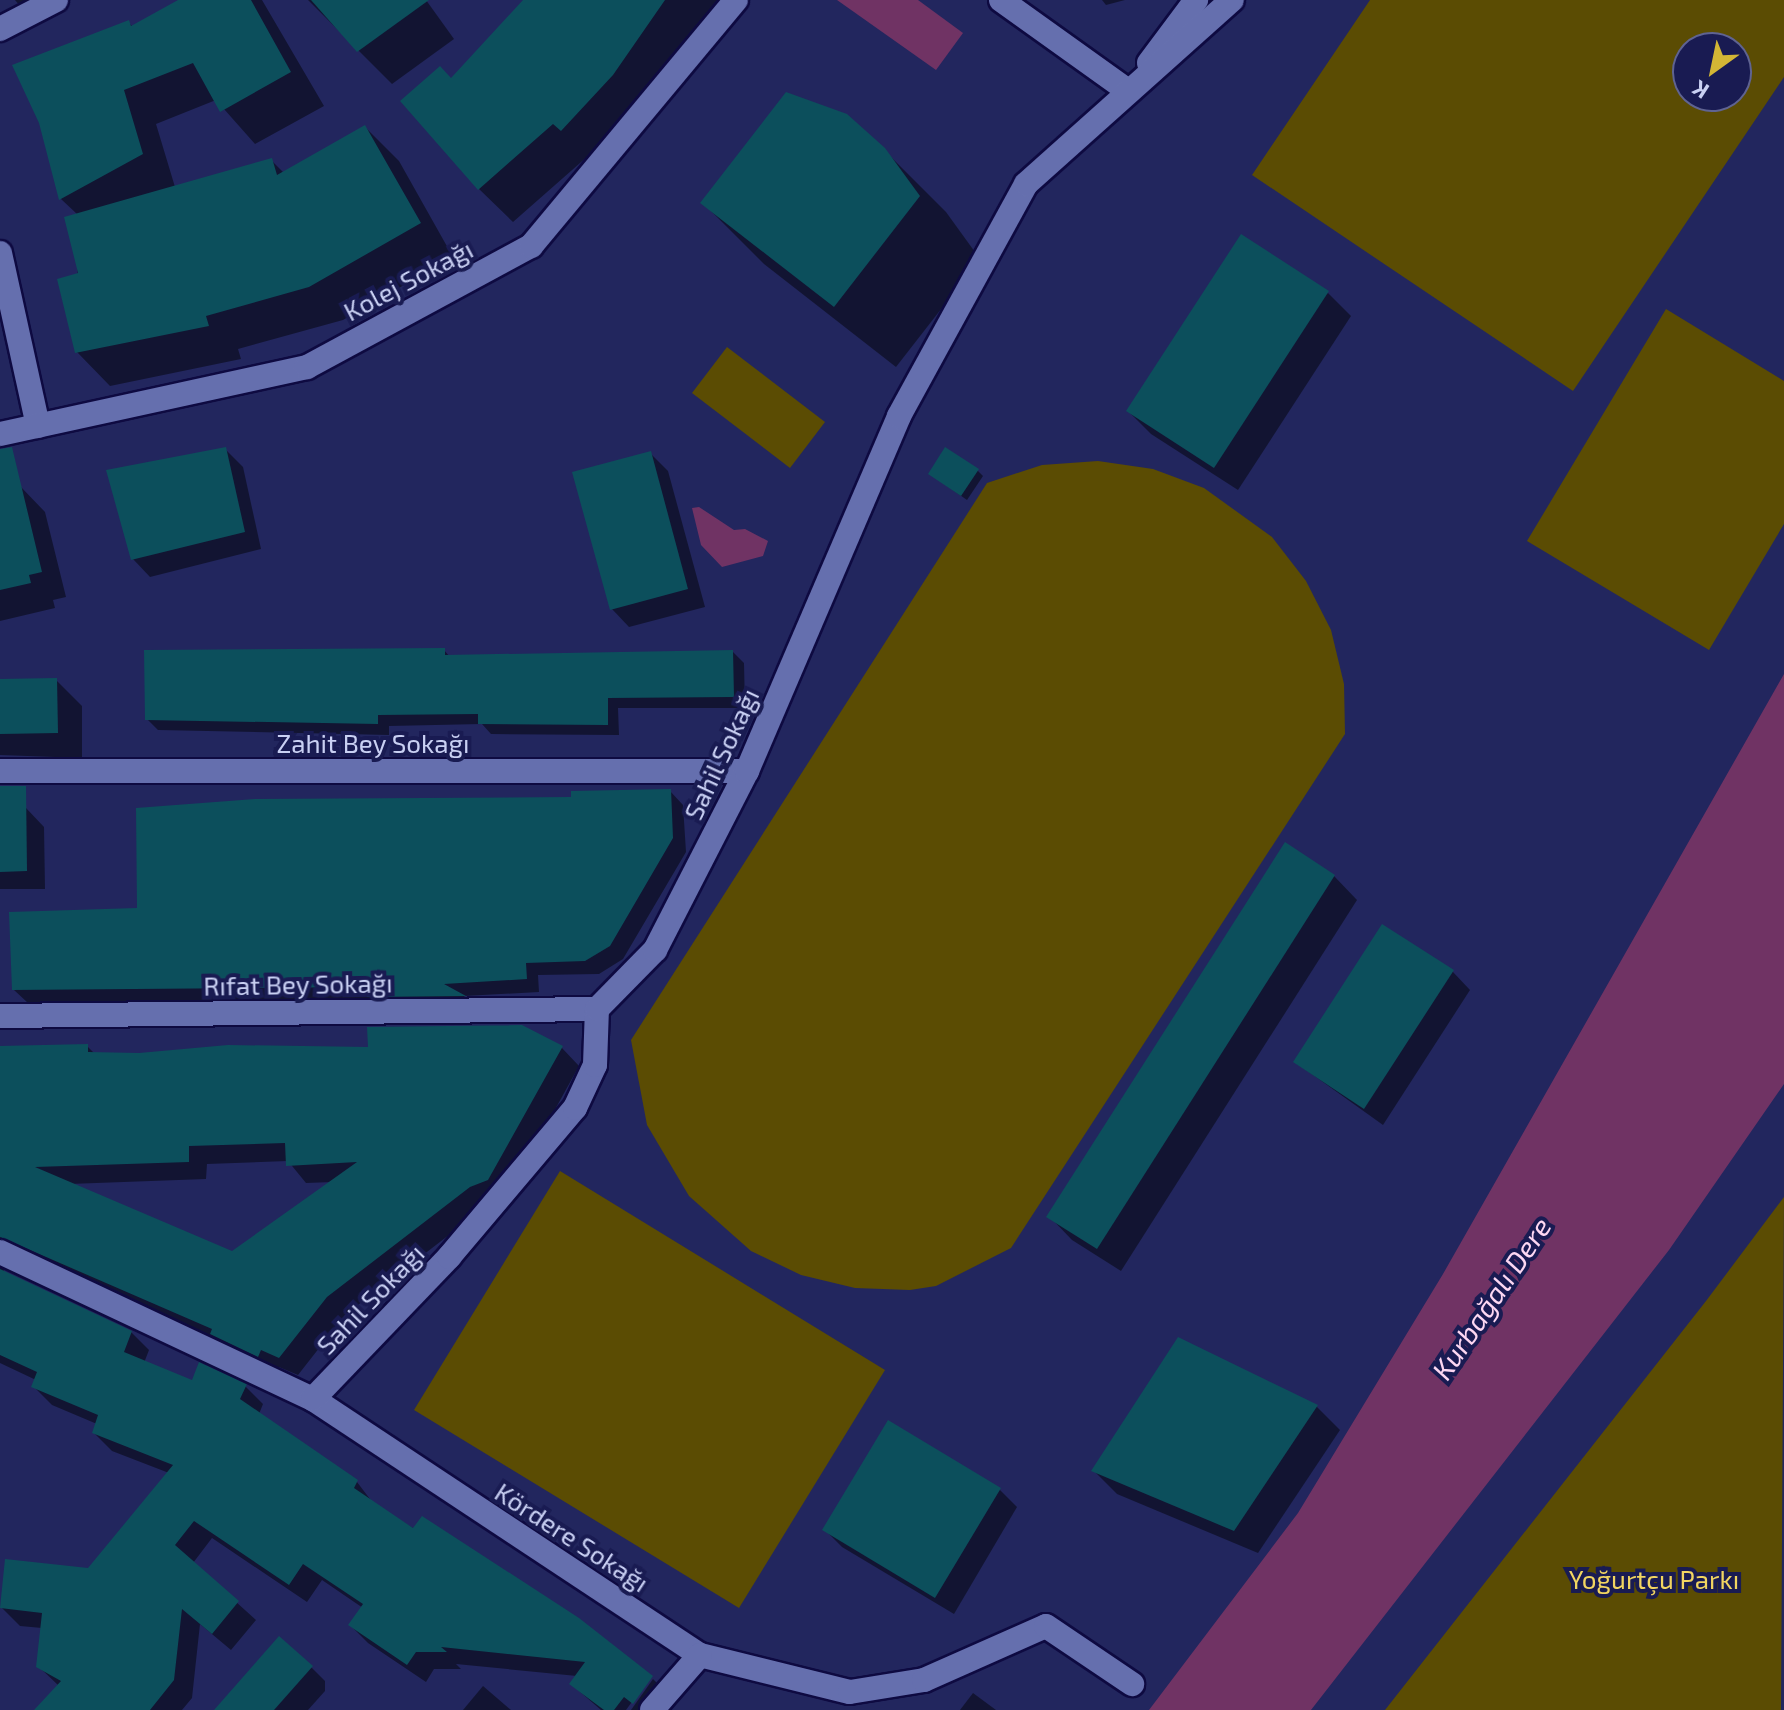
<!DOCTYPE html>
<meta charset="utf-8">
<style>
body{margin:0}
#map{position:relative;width:1784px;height:1710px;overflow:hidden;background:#22265e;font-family:"Exo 2",sans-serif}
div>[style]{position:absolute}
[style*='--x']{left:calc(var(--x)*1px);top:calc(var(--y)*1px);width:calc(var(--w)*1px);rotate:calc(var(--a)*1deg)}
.green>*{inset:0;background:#5b4c03}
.water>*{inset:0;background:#703364}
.shadow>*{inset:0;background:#0007}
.building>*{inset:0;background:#0c4f5c}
.roads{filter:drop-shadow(2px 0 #0e0a41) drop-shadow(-2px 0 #0e0a41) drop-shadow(0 2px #0e0a41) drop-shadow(0 -2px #0e0a41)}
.minor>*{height:24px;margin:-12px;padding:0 12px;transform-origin:12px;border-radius:12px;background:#656fae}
span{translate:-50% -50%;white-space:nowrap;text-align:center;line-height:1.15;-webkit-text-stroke:8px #191b52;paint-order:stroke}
.street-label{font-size:26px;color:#c9d0f3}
.park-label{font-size:26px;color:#f2d561}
.water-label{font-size:28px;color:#fdd7f2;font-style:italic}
.north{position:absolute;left:1672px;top:32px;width:80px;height:80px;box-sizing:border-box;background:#191b52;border:2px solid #5f6392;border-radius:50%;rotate:213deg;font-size:22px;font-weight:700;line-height:32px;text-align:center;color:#c9d0f3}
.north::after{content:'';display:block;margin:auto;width:28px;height:36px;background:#d3b635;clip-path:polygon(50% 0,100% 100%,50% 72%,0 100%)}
</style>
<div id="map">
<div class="green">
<div style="clip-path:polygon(evenodd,1370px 0,1784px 0,1784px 77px,1573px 391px,1252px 175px,1370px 0,1688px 48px,1736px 48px,1736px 96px,1688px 96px,1688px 48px)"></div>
<div style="clip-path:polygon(1666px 309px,1784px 381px,1784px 524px,1709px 650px,1527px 541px)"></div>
<div style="clip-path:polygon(727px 347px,825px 422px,790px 468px,692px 393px)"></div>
<div style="clip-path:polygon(1098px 461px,1153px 469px,1204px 488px,1272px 537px,1306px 581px,1331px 630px,1344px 684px,1345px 734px,1011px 1248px,936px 1286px,910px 1290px,855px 1288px,801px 1275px,751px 1251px,689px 1196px,647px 1125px,631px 1040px,987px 483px,1042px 465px)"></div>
<div style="clip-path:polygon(560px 1171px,885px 1370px,739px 1608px,414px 1410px)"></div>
<div style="clip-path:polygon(1784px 1197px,1781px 1710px,1385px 1710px,1706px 1301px)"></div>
</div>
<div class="water">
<div style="clip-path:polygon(837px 0,918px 0,963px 33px,936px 70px)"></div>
<div style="clip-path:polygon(699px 507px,734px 530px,745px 529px,768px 541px,763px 556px,722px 567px,701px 545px,692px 508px)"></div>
<div style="clip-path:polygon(1784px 674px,1784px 1084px,1669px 1250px,1311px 1710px,1149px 1710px,1298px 1513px,1443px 1274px)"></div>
</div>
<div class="shadow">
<div style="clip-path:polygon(15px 0,33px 0,20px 6px)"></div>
<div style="clip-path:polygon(182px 0,262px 0,324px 106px,255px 144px,216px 100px,156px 124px,175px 187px,271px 160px,284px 173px,365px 127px,399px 161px,453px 257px,343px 320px,238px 349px,241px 359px,110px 386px,77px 352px,78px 215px,61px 199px,128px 22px,133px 27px)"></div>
<div style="clip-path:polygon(308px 0,426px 0,454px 39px,392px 84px)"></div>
<div style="clip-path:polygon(537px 0,721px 0,595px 163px,588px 156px,513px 222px,479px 189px,452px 80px)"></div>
<div style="clip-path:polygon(1102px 0,1125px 0,1106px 5px)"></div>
<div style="clip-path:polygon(884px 150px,946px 212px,980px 259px,896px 367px,764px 264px,703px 203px)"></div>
<div style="clip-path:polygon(1328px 293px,1351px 316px,1238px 490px,1151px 434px,1128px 411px)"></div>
<div style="clip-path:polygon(225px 449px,243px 467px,261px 549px,150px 577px,133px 559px)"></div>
<div style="clip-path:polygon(650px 453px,668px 471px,705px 607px,629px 627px,612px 609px)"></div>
<div style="clip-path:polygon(978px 471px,983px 476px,967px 500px,930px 474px)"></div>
<div style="clip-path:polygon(0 485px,20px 486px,45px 512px,66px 597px,53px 600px,55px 608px,0 621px)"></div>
<div style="clip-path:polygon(444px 650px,450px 657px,733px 652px,744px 663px,745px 708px,618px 708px,619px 735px,491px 734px,482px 724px,389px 726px,389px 735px,158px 730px,147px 719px)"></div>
<div style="clip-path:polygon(56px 680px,82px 706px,82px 758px,0 755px,0 681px)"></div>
<div style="clip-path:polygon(670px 791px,683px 805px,686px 852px,623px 959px,599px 974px,538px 975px,539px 992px,464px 996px,475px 1008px,372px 1000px,28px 1003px,14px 990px,139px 909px,573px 799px)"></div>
<div style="clip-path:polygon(0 808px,26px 808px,44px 827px,45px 889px,0 889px)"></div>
<div style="clip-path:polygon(1334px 876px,1357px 900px,1121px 1271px,1072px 1240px,1049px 1216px)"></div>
<div style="clip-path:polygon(1383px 927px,1453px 972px,1470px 990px,1383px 1125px,1295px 1062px)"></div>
<div style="clip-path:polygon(evenodd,87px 1046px,95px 1054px,562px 1048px,579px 1066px,506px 1198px,488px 1205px,345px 1315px,298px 1375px,279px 1367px,277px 1373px,231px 1352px,219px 1340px,26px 1256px,9px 1258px,3px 1272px,131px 1332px,149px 1350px,144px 1363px,193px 1382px,245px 1386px,263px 1404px,259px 1414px,357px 1482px,373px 1503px,650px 1677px,626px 1710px,601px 1710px,571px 1684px,577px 1676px,456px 1664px,461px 1669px,434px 1669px,426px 1682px,368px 1643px,350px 1625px,363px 1608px,322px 1580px,307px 1602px,212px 1538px,193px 1563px,256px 1620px,231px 1650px,200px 1624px,192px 1698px,182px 1710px,36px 1710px,59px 1686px,38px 1666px,42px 1628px,20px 1626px,2px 1608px,89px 1571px,169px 1473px,112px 1451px,94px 1433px,97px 1424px,52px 1405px,34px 1387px,36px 1380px,0 1363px,0 1047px,87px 1046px,288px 1161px,306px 1183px,333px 1182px,232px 1253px,69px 1184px,206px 1179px,207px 1164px,288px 1161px)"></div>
<div style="clip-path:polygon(1179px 1340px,1317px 1407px,1340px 1430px,1258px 1553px,1117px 1494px,1094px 1471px)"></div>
<div style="clip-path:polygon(1000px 1490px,1017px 1507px,954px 1614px,842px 1547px,825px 1530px)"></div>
<div style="clip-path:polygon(306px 1662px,325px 1681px,325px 1691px,308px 1710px,217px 1710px)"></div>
<div style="clip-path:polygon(653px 1679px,670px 1696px,659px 1710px,631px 1710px)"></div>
<div style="clip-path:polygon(483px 1686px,511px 1710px,463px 1710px)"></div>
<div style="clip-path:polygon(973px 1693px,996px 1710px,960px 1710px)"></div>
</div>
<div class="building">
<div style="clip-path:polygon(178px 0,251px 0,291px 72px,220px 112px,193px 63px,124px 90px,143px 154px,59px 200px,39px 123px,12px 65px,129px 20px,131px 26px)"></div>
<div style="clip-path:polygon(311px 0,429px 0,357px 52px)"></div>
<div style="clip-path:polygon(523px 0,665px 0,613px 75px,561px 131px,553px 124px,478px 190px,400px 101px,440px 66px,451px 78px)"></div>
<div style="clip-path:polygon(786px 92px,847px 114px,885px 148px,920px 196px,834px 307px,700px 203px)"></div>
<div style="clip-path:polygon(365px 125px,421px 223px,309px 287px,206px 316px,209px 326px,75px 353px,57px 279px,78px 273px,64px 217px,272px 158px,277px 175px)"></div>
<div style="clip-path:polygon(1241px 234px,1329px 291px,1214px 468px,1126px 411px)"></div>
<div style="clip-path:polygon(12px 447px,42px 572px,29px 575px,31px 583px,0 590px,0 449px)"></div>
<div style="clip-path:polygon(226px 447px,245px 532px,131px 560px,106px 470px)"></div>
<div style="clip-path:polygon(945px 447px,979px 469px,961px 496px,928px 474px)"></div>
<div style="clip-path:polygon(651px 451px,688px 589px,610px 610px,572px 472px)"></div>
<div style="clip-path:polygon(445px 648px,445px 655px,733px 650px,734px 697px,608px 698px,608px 725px,478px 724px,478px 714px,378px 715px,378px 724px,145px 720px,144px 650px)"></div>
<div style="clip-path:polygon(57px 678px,58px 733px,0 734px,0 679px)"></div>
<div style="clip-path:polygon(0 786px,26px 786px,27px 871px,0 872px)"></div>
<div style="clip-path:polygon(671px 789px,673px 838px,610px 946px,585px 961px,526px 963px,527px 979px,444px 984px,466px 996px,367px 997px,366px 987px,12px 990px,9px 912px,137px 908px,136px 808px,255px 799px,571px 797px,571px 791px)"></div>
<div style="clip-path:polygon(1285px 842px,1335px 875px,1097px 1249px,1046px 1217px)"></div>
<div style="clip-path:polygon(1382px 924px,1454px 970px,1364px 1109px,1293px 1062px)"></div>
<div style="clip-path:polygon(evenodd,522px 1025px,563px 1046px,488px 1180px,470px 1187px,327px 1297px,279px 1358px,261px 1350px,258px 1357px,210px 1334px,212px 1329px,0 1237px,0 1046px,88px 1044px,88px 1052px,139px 1053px,228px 1045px,368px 1047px,367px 1027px,522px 1025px,285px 1143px,286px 1166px,357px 1162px,232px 1251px,35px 1167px,189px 1162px,189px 1146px,285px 1143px)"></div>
<div style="clip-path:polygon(0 1269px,132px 1331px,124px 1352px,192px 1380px,199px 1362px,247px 1384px,240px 1399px,358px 1480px,354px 1488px,413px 1528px,422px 1516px,579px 1618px,653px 1676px,633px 1704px,624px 1697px,614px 1710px,604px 1710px,569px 1684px,585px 1662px,441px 1647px,447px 1652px,416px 1652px,407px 1665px,348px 1625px,363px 1604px,303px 1564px,289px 1585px,194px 1521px,175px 1545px,239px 1601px,212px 1634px,182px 1609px,174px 1680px,150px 1710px,34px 1710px,61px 1681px,36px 1667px,42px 1613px,0 1608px,5px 1559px,88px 1568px,173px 1465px,92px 1433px,98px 1415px,31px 1387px,37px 1372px,0 1355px)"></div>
<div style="clip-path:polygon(1178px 1337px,1318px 1405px,1234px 1531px,1091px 1471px)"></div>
<div style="clip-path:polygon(888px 1420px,1001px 1488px,935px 1598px,822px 1530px)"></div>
<div style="clip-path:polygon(279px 1636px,313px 1666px,274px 1710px,214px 1710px)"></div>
</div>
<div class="roads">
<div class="minor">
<div style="--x:1001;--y:0;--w:156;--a:35.6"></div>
<div style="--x:0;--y:29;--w:63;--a:-27.4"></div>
<div style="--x:1149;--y:63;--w:79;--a:-53.3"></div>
<div style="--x:0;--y:253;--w:177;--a:77.6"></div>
<div style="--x:0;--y:434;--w:314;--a:-12.3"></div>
<div style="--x:307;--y:367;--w:255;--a:-28.4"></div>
<div style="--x:531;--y:246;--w:320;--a:-50.2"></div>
<div style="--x:0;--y:771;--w:747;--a:0"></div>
<div style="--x:0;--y:1016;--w:597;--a:-0.67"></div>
<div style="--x:0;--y:1252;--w:346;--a:25.2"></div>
<div style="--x:313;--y:1399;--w:464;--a:33.5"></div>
<div style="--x:700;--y:1655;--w:154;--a:13.9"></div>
<div style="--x:850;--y:1692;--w:75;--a:-9.2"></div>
<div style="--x:924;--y:1680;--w:133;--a:-23.9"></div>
<div style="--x:1046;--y:1626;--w:104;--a:34"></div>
<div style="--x:313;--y:1399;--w:197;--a:-46.2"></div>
<div style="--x:449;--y:1257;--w:195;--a:-49.8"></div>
<div style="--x:575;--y:1108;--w:47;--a:-65.1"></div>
<div style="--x:595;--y:1065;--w:56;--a:-88"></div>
<div style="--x:597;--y:1009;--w:83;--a:-45.5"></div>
<div style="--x:655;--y:950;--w:201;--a:-62.8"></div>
<div style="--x:747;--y:771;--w:386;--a:-66.8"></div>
<div style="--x:899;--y:416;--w:264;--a:-61.3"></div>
<div style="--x:1026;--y:184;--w:276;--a:-41.8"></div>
<div style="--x:652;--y:1710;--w:73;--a:-48.9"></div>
</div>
</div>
<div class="street-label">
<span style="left:408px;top:280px;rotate:-28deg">Kolej Sokağı</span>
<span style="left:373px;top:743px">Zahit Bey Sokağı</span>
<span style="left:721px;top:754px;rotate:-65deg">Sahil Sokağı</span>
<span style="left:298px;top:984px;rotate:-1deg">Rıfat Bey Sokağı</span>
<span style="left:370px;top:1299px;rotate:-46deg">Sahil Sokağı</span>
<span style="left:572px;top:1537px;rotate:33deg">Kördere Sokağı</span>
</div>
<div class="park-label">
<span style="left:1654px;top:1579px">Yoğurtçu Parkı</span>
</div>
<div class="water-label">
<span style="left:1491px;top:1298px;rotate:-56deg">Kurbağalı Dere</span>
</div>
<div class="north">K</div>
</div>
